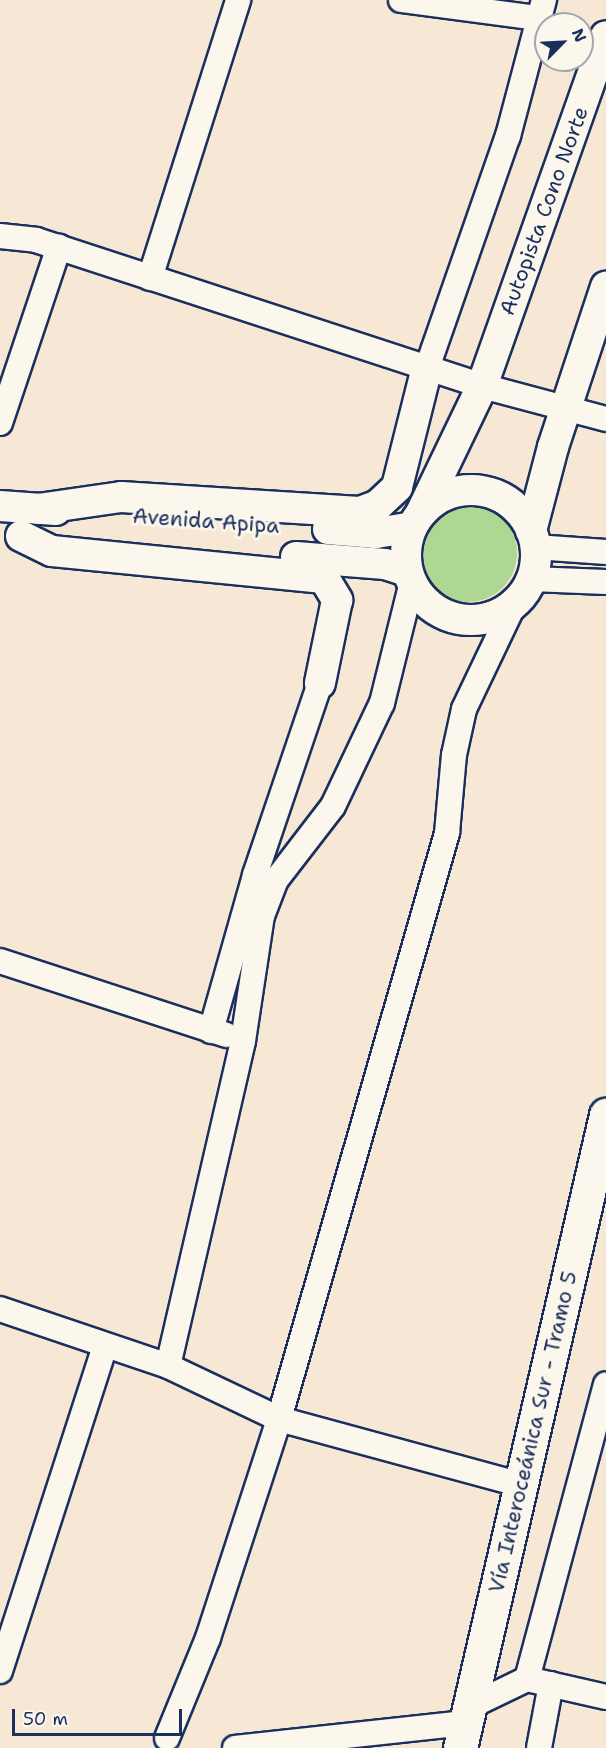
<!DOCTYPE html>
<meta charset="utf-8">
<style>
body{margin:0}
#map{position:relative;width:606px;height:1748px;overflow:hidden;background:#f6e8d4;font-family:"Shantell Sans",sans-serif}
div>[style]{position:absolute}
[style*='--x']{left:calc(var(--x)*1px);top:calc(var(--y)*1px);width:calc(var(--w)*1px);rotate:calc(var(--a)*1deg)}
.green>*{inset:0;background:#aed794}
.round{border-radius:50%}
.roads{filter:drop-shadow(2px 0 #1b2f5e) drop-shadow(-2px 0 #1b2f5e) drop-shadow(0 2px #1b2f5e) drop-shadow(0 -2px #1b2f5e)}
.minor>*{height:24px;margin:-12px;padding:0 12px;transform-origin:12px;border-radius:12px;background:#fbf7ec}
.major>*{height:30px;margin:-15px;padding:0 15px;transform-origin:15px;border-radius:15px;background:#fbf7ec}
.major>.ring{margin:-15px;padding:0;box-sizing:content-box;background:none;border:30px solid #fbf7ec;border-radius:50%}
.highway>*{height:33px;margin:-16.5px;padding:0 16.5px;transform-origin:16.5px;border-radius:16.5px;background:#fbf7ec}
span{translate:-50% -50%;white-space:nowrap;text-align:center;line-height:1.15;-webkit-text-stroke:6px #fbf7ec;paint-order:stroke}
.street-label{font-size:21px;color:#1b2f5e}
.north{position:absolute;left:534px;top:12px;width:60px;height:60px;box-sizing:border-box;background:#fbf7ec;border:2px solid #a1a7b3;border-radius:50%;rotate:66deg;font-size:16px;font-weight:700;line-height:24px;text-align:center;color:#1b2f5e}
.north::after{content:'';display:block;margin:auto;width:21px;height:27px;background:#1b2f5e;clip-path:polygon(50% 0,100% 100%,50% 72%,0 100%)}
.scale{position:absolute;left:12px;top:1709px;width:170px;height:27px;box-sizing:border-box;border:3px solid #1b2f5e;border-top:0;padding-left:8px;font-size:18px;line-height:21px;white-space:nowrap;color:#1b2f5e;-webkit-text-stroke:4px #fbf7ec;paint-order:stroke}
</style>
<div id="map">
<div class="green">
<div class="round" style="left:419px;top:504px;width:98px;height:98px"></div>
</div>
<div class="roads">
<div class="minor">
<div style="--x:401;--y:0;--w:138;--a:7.5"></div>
<div style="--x:0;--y:236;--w:36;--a:6"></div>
<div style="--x:36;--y:240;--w:469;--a:18.1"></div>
<div style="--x:482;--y:386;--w:128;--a:14.9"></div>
<div style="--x:150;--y:278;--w:292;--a:-72.4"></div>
<div style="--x:427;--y:368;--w:246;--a:-70.8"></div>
<div style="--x:508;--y:136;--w:141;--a:-75.2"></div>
<div style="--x:0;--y:423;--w:186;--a:-71.5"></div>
<div style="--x:535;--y:547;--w:71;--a:4"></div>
<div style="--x:531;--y:579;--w:75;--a:2.3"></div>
<div style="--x:0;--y:961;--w:238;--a:18.1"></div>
<div style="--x:211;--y:1031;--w:162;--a:-74.2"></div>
<div style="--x:255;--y:875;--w:203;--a:-71.3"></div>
<div style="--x:0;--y:1309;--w:177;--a:18.7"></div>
<div style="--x:168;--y:1366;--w:123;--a:25.5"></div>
<div style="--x:279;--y:1419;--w:252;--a:15.2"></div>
<div style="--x:168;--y:1366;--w:334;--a:-77"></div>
<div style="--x:243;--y:1041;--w:126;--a:-81.4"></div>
<div style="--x:262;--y:916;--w:39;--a:-69"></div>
<div style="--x:276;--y:880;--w:93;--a:-52.4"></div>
<div style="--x:333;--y:806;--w:114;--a:-64.6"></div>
<div style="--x:382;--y:703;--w:125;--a:-76.1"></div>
<div style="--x:0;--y:1671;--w:342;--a:-72.1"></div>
<div style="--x:527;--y:1679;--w:305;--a:-75"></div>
<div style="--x:469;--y:1707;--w:64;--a:-25.8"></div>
<div style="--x:527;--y:1679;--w:81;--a:12.8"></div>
<div style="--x:167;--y:1738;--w:108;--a:-67.7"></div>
<div style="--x:208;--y:1638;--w:230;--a:-72"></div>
<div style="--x:279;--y:1419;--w:610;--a:-74"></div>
<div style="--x:447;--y:833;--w:78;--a:-84.9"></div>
<div style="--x:454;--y:755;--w:47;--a:-77.7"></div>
<div style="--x:464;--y:709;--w:116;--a:-64.5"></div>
<div style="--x:235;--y:1748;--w:231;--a:-6.2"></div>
<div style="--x:539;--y:1748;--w:65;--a:-79.4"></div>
</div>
<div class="major">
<div class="ring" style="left:406px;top:490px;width:100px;height:100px"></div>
<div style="--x:0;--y:506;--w:56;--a:4.1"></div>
<div style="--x:38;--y:509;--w:84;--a:-8.2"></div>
<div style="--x:121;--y:497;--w:239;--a:3.6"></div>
<div style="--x:360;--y:512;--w:19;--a:-21"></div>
<div style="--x:378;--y:505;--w:26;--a:-43"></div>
<div style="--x:397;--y:487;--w:123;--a:-75.9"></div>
<div style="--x:421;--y:513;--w:141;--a:-64.3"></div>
<div style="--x:482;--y:386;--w:371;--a:-70.5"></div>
<div style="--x:328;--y:529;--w:48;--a:4.8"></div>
<div style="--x:376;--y:533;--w:36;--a:-9"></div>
<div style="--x:531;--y:531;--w:87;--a:-75.3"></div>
<div style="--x:553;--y:447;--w:169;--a:-71.7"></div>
<div style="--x:21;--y:536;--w:34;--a:26"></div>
<div style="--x:52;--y:551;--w:273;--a:5.7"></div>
<div style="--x:324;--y:578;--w:26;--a:59"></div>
<div style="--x:337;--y:600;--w:85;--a:101.6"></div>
<div style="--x:296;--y:557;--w:89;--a:4.5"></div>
<div style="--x:385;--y:564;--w:23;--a:18"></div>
</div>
<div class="highway">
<div style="--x:460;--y:1748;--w:650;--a:-77.01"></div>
</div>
</div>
<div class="street-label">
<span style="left:544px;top:211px;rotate:-70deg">Autopista Cono Norte</span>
<span style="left:206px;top:521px;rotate:4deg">Avenida Apipa</span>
<span style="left:533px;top:1432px;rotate:-77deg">Vía Interoceánica Sur - Tramo 5</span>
</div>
<div class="north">N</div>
<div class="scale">50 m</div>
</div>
